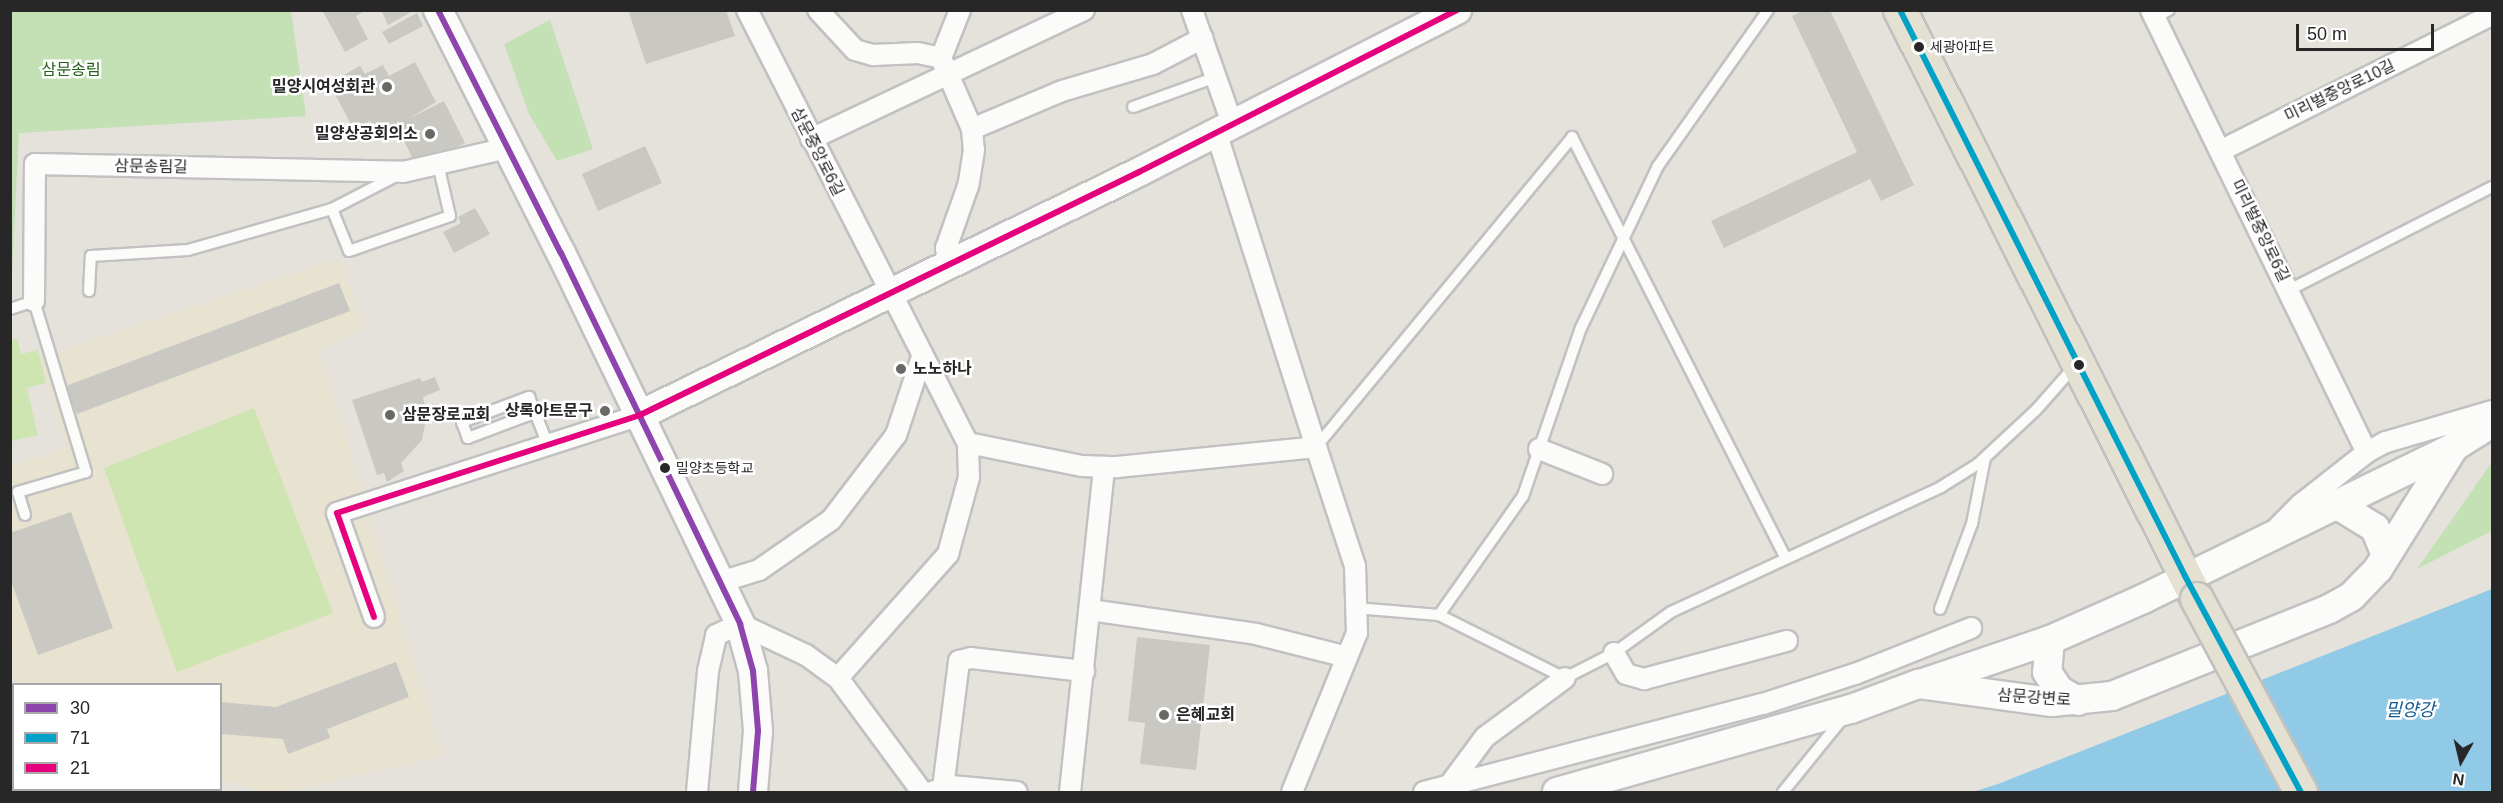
<!DOCTYPE html>
<meta charset="utf-8">
<style>
body{margin:0}
#map{position:relative;width:2503px;height:803px;overflow:hidden;background:#e5e2dc;font-family:Helvetica,"Noto Sans KR",sans-serif}
div>[style]{position:absolute}
[style*='--x']{left:calc(var(--x)*1px);top:calc(var(--y)*1px);width:calc(var(--w)*1px);rotate:calc(var(--a)*1deg)}
.education>*{inset:0;background:#e8e2d0}
.green>*{inset:0;background:#c3e1b5}
.pitch>*{inset:0;background:#cee5b2}
.water>*{inset:0;background:#90cae6}
.building>*{inset:0;background:#cac8c3}
.roads{filter:drop-shadow(2px 0 #c2c1c2) drop-shadow(-2px 0 #c2c1c2) drop-shadow(0 2px #c2c1c2) drop-shadow(0 -2px #c2c1c2)}
.lane>*{height:10px;margin:-5px;padding:0 5px;transform-origin:5px;border-radius:5px;background:#fbfbfa}
.street>*{height:20px;margin:-10px;padding:0 10px;transform-origin:10px;border-radius:10px;background:#fbfbfa}
.secondary>*{height:28px;margin:-14px;padding:0 14px;transform-origin:14px;border-radius:14px;background:#fbfbfa}
.primary>*{height:32px;margin:-16px;padding:0 16px;transform-origin:16px;border-radius:16px;background:#e4e1d2}
.bridges{filter:drop-shadow(2px 0 #c2c1bf) drop-shadow(-2px 0 #c2c1bf) drop-shadow(0 2px #c2c1bf) drop-shadow(0 -2px #c2c1bf)}
.primary-bridge>*{height:32px;margin:-16px;padding:0 16px;transform-origin:16px;border-radius:16px;background:#e4e1d2}
.bus-1>*{height:6px;margin:-3px;padding:0 3px;transform-origin:3px;border-radius:3px;background:#8e44ad}
.bus-2>*{height:6px;margin:-3px;padding:0 3px;transform-origin:3px;border-radius:3px;background:#02a2c6}
.bus-3>*{height:6px;margin:-3px;padding:0 3px;transform-origin:3px;border-radius:3px;background:#e5007d}
.dots>*{width:16px;height:16px;translate:-50% -50%;box-sizing:border-box;border:3px solid #fff;border-radius:50%}
span{translate:-50% -50%;white-space:nowrap;text-align:center;line-height:1.15;-webkit-text-stroke:5px #fff;paint-order:stroke}
.bus-label{font-size:14px;color:#272727}
.left{translate:0 -50%;text-align:left}
.park-label{font-size:16px;color:#23601a}
.poi-label{font-size:16px;color:#272727;font-weight:700}
.right{translate:-100% -50%;text-align:right}
.street-label{font-size:16px;color:#272727}
.water-label{font-size:18px;color:#105a91;font-style:italic}
.frame{position:absolute;inset:0;border:12px solid #272727;pointer-events:none}
.legend{position:absolute;left:12px;top:683px;width:210px;height:108px;box-sizing:border-box;background:#fff;border:2px solid #a9a9a9;margin:0;padding:8px 10px;list-style:none;font-size:18px;color:#272727}
.legend li{display:flex;align-items:center;gap:12px;height:30px}
.legend b{width:30px;border:2px solid #a9a9a9}
.north{position:absolute;left:2431px;top:731px;width:60px;height:60px;-webkit-text-stroke:4px #fff;paint-order:stroke;rotate:188deg;font-size:16px;font-weight:700;line-height:24px;text-align:center;color:#272727}
.north::after{content:'';display:block;margin:auto;width:21px;height:27px;background:#272727;clip-path:polygon(50% 0,100% 100%,50% 72%,0 100%)}
.scale{position:absolute;left:2296px;top:24px;width:138px;height:27px;box-sizing:border-box;border:3px solid #272727;border-top:0;padding-left:8px;font-size:18px;line-height:21px;white-space:nowrap;color:#272727;-webkit-text-stroke:4px #fff;paint-order:stroke}
</style>
<div id="map">
<div class="education">
<div style="clip-path:polygon(340px 259px,364px 329px,319px 349px,442px 756px,286px 792px,261px 792px,221px 780px,220px 684px,14px 684px,13px 693px,10px 466px,67px 449px,39px 357px)"></div>
</div>
<div class="green">
<div style="clip-path:polygon(10px 11px,291px 11px,306px 116px,19px 133px,11px 294px)"></div>
<div style="clip-path:polygon(550px 20px,593px 149px,557px 161px,529px 114px,504px 44px)"></div>
<div style="clip-path:polygon(2492px 462px,2492px 531px,2417px 569px)"></div>
<div style="clip-path:polygon(10px 760px,14px 790px,68px 792px,11px 792px)"></div>
</div>
<div class="pitch">
<div style="clip-path:polygon(17px 338px,21px 354px,38px 350px,46px 383px,27px 388px,38px 435px,11px 441px,11px 340px)"></div>
<div style="clip-path:polygon(254px 408px,333px 613px,177px 672px,104px 468px)"></div>
</div>
<div class="water">
<div style="clip-path:polygon(2492px 589px,2492px 792px,1973px 792px,1998px 784px)"></div>
</div>
<div class="building">
<div style="clip-path:polygon(322px 10px,366px 10px,356px 16px,368px 39px,345px 52px)"></div>
<div style="clip-path:polygon(381px 10px,415px 10px,388px 25px)"></div>
<div style="clip-path:polygon(628px 10px,726px 10px,735px 36px,646px 64px)"></div>
<div style="clip-path:polygon(1804px 10px,1830px 10px,1914px 185px,1881px 201px,1870px 179px,1724px 248px,1711px 221px,1857px 152px,1792px 16px)"></div>
<div style="clip-path:polygon(417px 13px,423px 26px,389px 44px,382px 32px)"></div>
<div style="clip-path:polygon(415px 62px,436px 102px,408px 119px,444px 101px,465px 143px,417px 167px,396px 125px,377px 134px,370px 121px,354px 130px,329px 83px,360px 66px,365px 74px,383px 65px,389px 76px)"></div>
<div style="clip-path:polygon(645px 146px,662px 183px,598px 211px,582px 174px)"></div>
<div style="clip-path:polygon(475px 208px,490px 234px,454px 253px,443px 232px,461px 223px,458px 217px)"></div>
<div style="clip-path:polygon(339px 283px,350px 311px,77px 414px,66px 386px)"></div>
<div style="clip-path:polygon(435px 377px,440px 390px,423px 397px,427px 414px,422px 440px,401px 463px,404px 471px,387px 482px,384px 473px,377px 475px,352px 400px,420px 378px,422px 382px)"></div>
<div style="clip-path:polygon(71px 512px,113px 628px,38px 655px,10px 578px,10px 533px)"></div>
<div style="clip-path:polygon(1137px 637px,1210px 645px,1196px 770px,1140px 764px,1145px 723px,1128px 721px)"></div>
<div style="clip-path:polygon(396px 662px,409px 697px,327px 729px,330px 738px,288px 754px,283px 739px,220px 734px,220px 702px,276px 707px)"></div>
</div>
<div class="roads">
<div class="lane">
<div style="--x:2154;--y:18;--w:17;--a:-28"></div>
<div style="--x:1133;--y:107;--w:88;--a:-19.9"></div>
<div style="--x:332;--y:209;--w:45;--a:68"></div>
<div style="--x:349;--y:251;--w:107;--a:-19.1"></div>
<div style="--x:450;--y:216;--w:53;--a:-103"></div>
<div style="--x:2289;--y:290;--w:228;--a:-26.9"></div>
<div style="--x:89;--y:291;--w:35;--a:-87"></div>
<div style="--x:91;--y:256;--w:97;--a:-3.5"></div>
<div style="--x:188;--y:250;--w:150;--a:-15.9"></div>
<div style="--x:332;--y:209;--w:74;--a:-27.3"></div>
<div style="--x:10;--y:309;--w:25;--a:-18"></div>
<div style="--x:34;--y:301;--w:179;--a:73.1"></div>
<div style="--x:86;--y:472;--w:71;--a:163.6"></div>
<div style="--x:18;--y:492;--w:24;--a:73"></div>
<div style="--x:534;--y:413;--w:71;--a:159.3"></div>
<div style="--x:468;--y:438;--w:17;--a:-111"></div>
<div style="--x:462;--y:422;--w:72;--a:-20.5"></div>
<div style="--x:529;--y:397;--w:52;--a:68.4"></div>
<div style="--x:1316;--y:447;--w:402;--a:-50.4"></div>
<div style="--x:1572;--y:137;--w:470;--a:63.1"></div>
<div style="--x:1356;--y:608;--w:83;--a:4.8"></div>
<div style="--x:1439;--y:615;--w:141;--a:26.6"></div>
<div style="--x:1565;--y:678;--w:55;--a:-27"></div>
<div style="--x:1614;--y:653;--w:70;--a:-35.7"></div>
<div style="--x:1671;--y:612;--w:298;--a:-24.8"></div>
<div style="--x:1941;--y:487;--w:44;--a:-31.9"></div>
<div style="--x:1978;--y:464;--w:79;--a:-43"></div>
<div style="--x:2036;--y:410;--w:57;--a:-48.5"></div>
<div style="--x:1940;--y:609;--w:91;--a:-69.4"></div>
<div style="--x:1972;--y:524;--w:67;--a:-78.9"></div>
<div style="--x:1439;--y:615;--w:146;--a:-54.8"></div>
<div style="--x:1523;--y:496;--w:178;--a:-71"></div>
<div style="--x:1581;--y:328;--w:179;--a:-64.6"></div>
<div style="--x:1658;--y:166;--w:191;--a:-54.8"></div>
<div style="--x:1783;--y:792;--w:95;--a:-51"></div>
</div>
<div class="street">
<div style="--x:747;--y:10;--w:486;--a:63"></div>
<div style="--x:968;--y:443;--w:116;--a:11.4"></div>
<div style="--x:1082;--y:466;--w:35;--a:2"></div>
<div style="--x:1117;--y:467;--w:200;--a:-5.7"></div>
<div style="--x:1316;--y:447;--w:331;--a:-107.6"></div>
<div style="--x:818;--y:10;--w:54;--a:47.2"></div>
<div style="--x:855;--y:50;--w:19;--a:16"></div>
<div style="--x:873;--y:55;--w:45;--a:-2.5"></div>
<div style="--x:918;--y:53;--w:24;--a:12"></div>
<div style="--x:941;--y:58;--w:77;--a:66.4"></div>
<div style="--x:972;--y:129;--w:21;--a:85"></div>
<div style="--x:974;--y:150;--w:36;--a:99"></div>
<div style="--x:968;--y:186;--w:66;--a:109.5"></div>
<div style="--x:946;--y:248;--w:15;--a:82"></div>
<div style="--x:1192;--y:10;--w:120;--a:70.5"></div>
<div style="--x:2151;--y:10;--w:492;--a:64"></div>
<div style="--x:941;--y:58;--w:52;--a:-68.4"></div>
<div style="--x:972;--y:129;--w:98;--a:-22.9"></div>
<div style="--x:1062;--y:91;--w:95;--a:-16.5"></div>
<div style="--x:1153;--y:64;--w:56;--a:-27.5"></div>
<div style="--x:811;--y:139;--w:302;--a:-25.3"></div>
<div style="--x:2220;--y:151;--w:304;--a:-26.6"></div>
<div style="--x:34;--y:301;--w:137;--a:-89.6"></div>
<div style="--x:35;--y:164;--w:368;--a:1.2"></div>
<div style="--x:403;--y:172;--w:107;--a:-13"></div>
<div style="--x:1539;--y:449;--w:68;--a:21.6"></div>
<div style="--x:2278;--y:527;--w:33;--a:-45"></div>
<div style="--x:2301;--y:504;--w:84;--a:-38.2"></div>
<div style="--x:2367;--y:452;--w:21;--a:-28"></div>
<div style="--x:2386;--y:442;--w:110;--a:-16.3"></div>
<div style="--x:720;--y:582;--w:41;--a:-17.1"></div>
<div style="--x:759;--y:570;--w:88;--a:-34.8"></div>
<div style="--x:831;--y:520;--w:107;--a:-52.6"></div>
<div style="--x:896;--y:435;--w:82;--a:-71.6"></div>
<div style="--x:1090;--y:610;--w:168;--a:8.2"></div>
<div style="--x:1256;--y:634;--w:94;--a:14.2"></div>
<div style="--x:374;--y:617;--w:110;--a:-109.6"></div>
<div style="--x:337;--y:513;--w:318;--a:-17.9"></div>
<div style="--x:1614;--y:653;--w:24;--a:60"></div>
<div style="--x:1626;--y:674;--w:19;--a:16"></div>
<div style="--x:1644;--y:679;--w:148;--a:-14.9"></div>
<div style="--x:838;--y:678;--w:142;--a:53.6"></div>
<div style="--x:1448;--y:787;--w:62;--a:-53.5"></div>
<div style="--x:1485;--y:737;--w:99;--a:-36.4"></div>
<div style="--x:943;--y:788;--w:128;--a:-82.8"></div>
<div style="--x:959;--y:661;--w:12;--a:-14"></div>
<div style="--x:971;--y:658;--w:114;--a:6.6"></div>
<div style="--x:697;--y:792;--w:121;--a:-84.8"></div>
<div style="--x:708;--y:671;--w:37;--a:-77"></div>
<div style="--x:716;--y:635;--w:26;--a:-25"></div>
<div style="--x:740;--y:624;--w:73;--a:25.2"></div>
<div style="--x:806;--y:655;--w:39;--a:36"></div>
<div style="--x:838;--y:678;--w:166;--a:-48.4"></div>
<div style="--x:948;--y:554;--w:80;--a:-74.7"></div>
<div style="--x:969;--y:477;--w:34;--a:-92"></div>
<div style="--x:932;--y:792;--w:20;--a:-18"></div>
<div style="--x:951;--y:786;--w:66;--a:5.2"></div>
<div style="--x:1070;--y:792;--w:327;--a:-84"></div>
<div style="--x:1292;--y:792;--w:172;--a:-67.8"></div>
<div style="--x:1357;--y:633;--w:67;--a:-91.7"></div>
<div style="--x:1355;--y:566;--w:125;--a:-108.1"></div>
<div style="--x:1424;--y:792;--w:350;--a:-14.6"></div>
<div style="--x:1763;--y:704;--w:97;--a:-18.1"></div>
<div style="--x:1855;--y:674;--w:125;--a:-21.6"></div>
</div>
<div class="secondary">
<div style="--x:438;--y:10;--w:272;--a:63.2"></div>
<div style="--x:561;--y:253;--w:412;--a:64.2"></div>
<div style="--x:740;--y:624;--w:49;--a:74.5"></div>
<div style="--x:753;--y:671;--w:60;--a:85.2"></div>
<div style="--x:758;--y:731;--w:61;--a:94.7"></div>
<div style="--x:640;--y:415;--w:555;--a:-25.96"></div>
<div style="--x:1139;--y:172;--w:357;--a:-27"></div>
<div style="--x:2336;--y:504;--w:46;--a:31.6"></div>
<div style="--x:2375;--y:528;--w:29;--a:68"></div>
<div style="--x:2050;--y:640;--w:32;--a:95"></div>
<div style="--x:2047;--y:672;--w:22;--a:56"></div>
<div style="--x:2059;--y:690;--w:22;--a:30"></div>
<div style="--x:1923;--y:683;--w:134;--a:-18.7"></div>
<div style="--x:2050;--y:640;--w:102;--a:-23.8"></div>
<div style="--x:2143;--y:599;--w:346;--a:-26"></div>
<div style="--x:1557;--y:792;--w:305;--a:-15.8"></div>
<div style="--x:1851;--y:709;--w:72;--a:-20.5"></div>
<div style="--x:1918;--y:684;--w:135;--a:7.7"></div>
<div style="--x:2052;--y:702;--w:60;--a:-5.7"></div>
<div style="--x:2112;--y:696;--w:234;--a:-21.8"></div>
<div style="--x:2329;--y:609;--w:26;--a:-29"></div>
<div style="--x:2352;--y:596;--w:37;--a:-46"></div>
<div style="--x:2378;--y:569;--w:144;--a:-58.1"></div>
<div style="--x:2454;--y:447;--w:45;--a:-32.3"></div>
</div>
<div class="primary">
<div style="--x:1900;--y:10;--w:660;--a:63.24"></div>
</div>
</div>
<div class="bridges">
<div class="primary-bridge">
<div style="--x:2197;--y:599;--w:219;--a:61.7"></div>
</div>
</div>
<div class="bus-1">
<div style="--x:438;--y:10;--w:272;--a:63.2"></div>
<div style="--x:561;--y:253;--w:412;--a:64.2"></div>
<div style="--x:740;--y:624;--w:49;--a:74.5"></div>
<div style="--x:753;--y:671;--w:60;--a:85.2"></div>
<div style="--x:758;--y:731;--w:61;--a:94.7"></div>
</div>
<div class="bus-2">
<div style="--x:1900;--y:10;--w:634;--a:63.27"></div>
<div style="--x:2185;--y:576;--w:245;--a:61.8"></div>
</div>
<div class="bus-3">
<div style="--x:374;--y:617;--w:110;--a:-109.6"></div>
<div style="--x:337;--y:513;--w:318;--a:-17.9"></div>
<div style="--x:640;--y:415;--w:555;--a:-25.96"></div>
<div style="--x:1139;--y:172;--w:357;--a:-27"></div>
</div>
<div class="dots">
<div style="left:1919px;top:47px;background:#272727"></div>
<div style="left:387px;top:87px;background:#6a6866"></div>
<div style="left:430px;top:134px;background:#6a6866"></div>
<div style="left:2079px;top:365px;background:#272727"></div>
<div style="left:901px;top:369px;background:#6a6866"></div>
<div style="left:605px;top:411px;background:#6a6866"></div>
<div style="left:390px;top:415px;background:#6a6866"></div>
<div style="left:665px;top:468px;background:#272727"></div>
<div style="left:1164px;top:715px;background:#6a6866"></div>
</div>
<div class="bus-label">
<span class="left" style="left:1930px;top:47px">세광아파트</span>
<span class="left" style="left:676px;top:468px">밀양초등학교</span>
</div>
<div class="park-label">
<span style="left:71px;top:70px">삼문송림</span>
</div>
<div class="poi-label">
<span class="right" style="left:375px;top:87px">밀양시여성회관</span>
<span class="right" style="left:418px;top:134px">밀양상공회의소</span>
<span class="left" style="left:913px;top:369px">노노하나</span>
<span class="right" style="left:593px;top:411px">상록아트문구</span>
<span class="left" style="left:402px;top:415px">삼문장로교회</span>
<span class="left" style="left:1176px;top:715px">은혜교회</span>
</div>
<div class="street-label">
<span style="left:2340px;top:91px;rotate:-26deg">미리벌중앙로10길</span>
<span style="left:817px;top:152px;rotate:63deg">삼문중앙로6길</span>
<span style="left:151px;top:167px;rotate:1deg">삼문송림길</span>
<span style="left:2260px;top:231px;rotate:64deg">미리벌중앙로6길</span>
<span style="left:2034px;top:698px;rotate:4deg">삼문강변로</span>
</div>
<div class="water-label">
<span style="left:2410px;top:710px">밀양강</span>
</div>
<div class="frame"></div>
<ul class="legend">
<li><b style="height:8px;background:#8e44ad"></b>30</li>
<li><b style="height:8px;background:#02a2c6"></b>71</li>
<li><b style="height:8px;background:#e5007d"></b>21</li>
</ul>
<div class="north">N</div>
<div class="scale">50 m</div>
</div>
